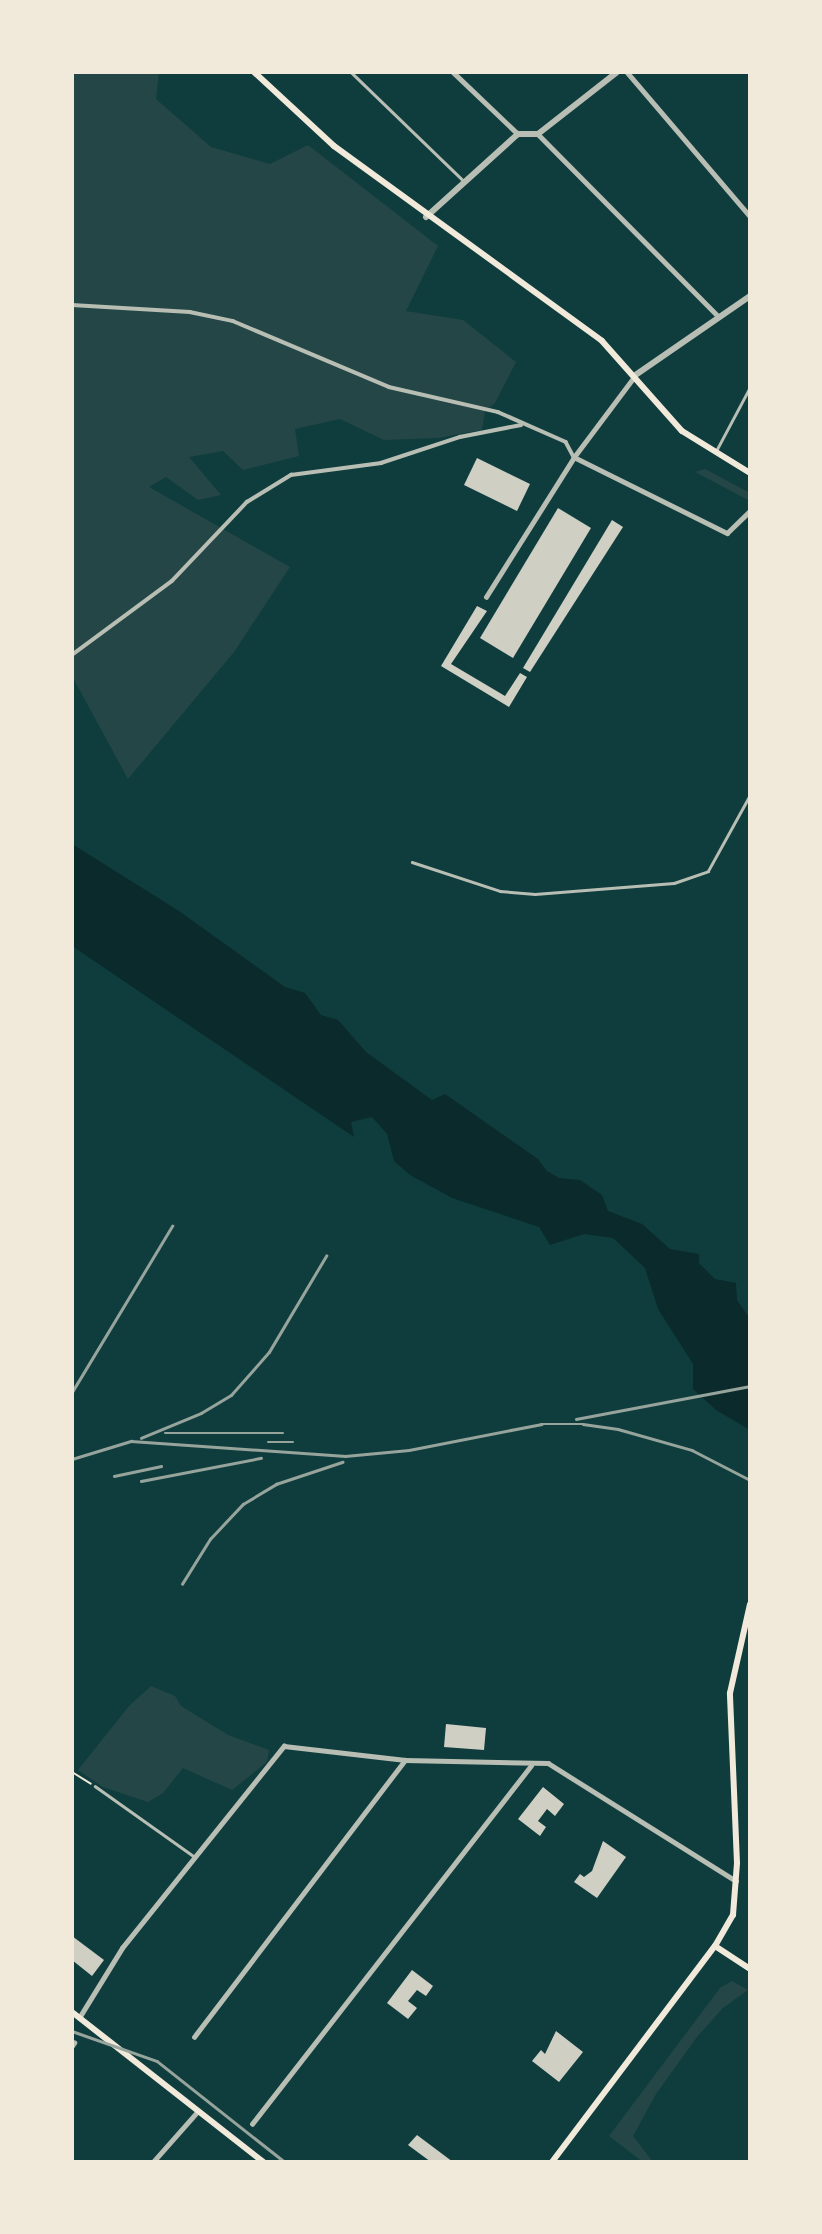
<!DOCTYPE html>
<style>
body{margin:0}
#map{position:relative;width:822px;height:2234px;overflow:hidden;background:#0f3d3e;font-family:Commissioner,sans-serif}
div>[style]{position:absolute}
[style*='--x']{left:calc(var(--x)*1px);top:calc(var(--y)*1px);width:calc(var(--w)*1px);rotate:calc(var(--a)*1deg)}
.green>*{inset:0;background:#244646}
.water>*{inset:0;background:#0a2a2b}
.building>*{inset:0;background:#cfcfc3}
.path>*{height:2px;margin:-1px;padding:0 1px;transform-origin:1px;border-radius:1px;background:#f1e9da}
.service>*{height:2.5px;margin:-1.25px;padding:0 1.25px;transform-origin:1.25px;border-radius:1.25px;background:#b8beb3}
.pedestrian>*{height:3.5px;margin:-1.75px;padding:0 1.75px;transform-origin:1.75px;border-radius:1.75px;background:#b8beb3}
.minor>*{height:4.5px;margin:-2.25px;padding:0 2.25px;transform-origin:2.25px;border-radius:2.25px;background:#b8beb3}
.tertiary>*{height:6px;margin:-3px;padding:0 3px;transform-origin:3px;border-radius:3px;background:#b8beb3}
.secondary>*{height:6px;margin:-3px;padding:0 3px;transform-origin:3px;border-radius:3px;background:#f1e9da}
.rail>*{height:2.5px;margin:-1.25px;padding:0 1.25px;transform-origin:1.25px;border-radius:1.25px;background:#97a49c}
span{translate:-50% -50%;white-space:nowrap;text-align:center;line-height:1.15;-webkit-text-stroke:6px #f1e9da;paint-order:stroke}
.frame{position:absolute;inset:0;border:74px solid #f1e9da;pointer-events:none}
</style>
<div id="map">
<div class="green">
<div style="clip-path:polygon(72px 72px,159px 72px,156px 99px,211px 147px,270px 164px,308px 145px,438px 246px,406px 311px,463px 320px,516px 362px,495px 403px,485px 411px,482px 430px,438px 438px,384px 440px,340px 419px,295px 429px,299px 456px,243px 470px,223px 451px,189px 457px,221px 495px,198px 500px,166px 477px,149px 487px,290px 567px,234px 652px,128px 779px,72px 676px)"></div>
<div style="clip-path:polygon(705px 469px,750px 493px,750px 501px,695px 472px)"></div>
<div style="clip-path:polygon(151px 1686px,175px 1696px,181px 1706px,228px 1735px,269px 1750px,267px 1762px,232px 1790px,183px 1768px,163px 1793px,148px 1802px,103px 1787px,78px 1770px,129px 1706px)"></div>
<div style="clip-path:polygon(732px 1981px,748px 1990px,723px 2008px,697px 2037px,656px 2094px,633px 2136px,653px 2162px,643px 2162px,609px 2136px,720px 1988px)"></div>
</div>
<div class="water">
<div style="clip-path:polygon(72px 844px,179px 911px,285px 987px,305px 993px,321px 1015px,338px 1020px,366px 1052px,432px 1100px,445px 1094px,538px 1159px,547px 1171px,559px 1178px,580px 1180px,602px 1195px,608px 1211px,642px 1224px,670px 1249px,699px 1254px,699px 1263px,715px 1279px,736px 1283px,737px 1300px,750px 1319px,750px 1430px,716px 1410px,693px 1389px,693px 1364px,658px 1309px,645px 1268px,613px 1238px,584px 1234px,550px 1245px,539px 1227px,452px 1198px,410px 1175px,394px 1161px,387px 1134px,372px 1117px,351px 1122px,354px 1137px,72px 946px)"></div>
</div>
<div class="building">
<div style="clip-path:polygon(477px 458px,530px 484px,517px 511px,464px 485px)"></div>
<div style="clip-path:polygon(558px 508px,591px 528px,513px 658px,480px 638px)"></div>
<div style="clip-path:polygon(612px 520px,623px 527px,530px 672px,523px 668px)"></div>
<div style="clip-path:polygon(477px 606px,487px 611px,451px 664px,505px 696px,520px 673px,527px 677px,509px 707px,441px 666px)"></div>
<div style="clip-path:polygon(446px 1724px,486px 1728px,484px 1750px,444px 1747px)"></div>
<div style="clip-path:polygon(543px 1787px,564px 1804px,555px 1816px,547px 1809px,538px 1821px,546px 1827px,540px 1836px,518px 1819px)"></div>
<div style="clip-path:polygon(603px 1841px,626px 1857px,597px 1898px,574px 1882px,580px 1874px,584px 1877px,592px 1871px)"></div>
<div style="clip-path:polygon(72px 1936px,104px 1960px,92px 1976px,72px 1960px)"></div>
<div style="clip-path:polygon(412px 1970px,433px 1986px,426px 1996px,417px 1990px,408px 2001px,417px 2008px,408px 2019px,387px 2003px)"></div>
<div style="clip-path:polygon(556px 2031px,583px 2052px,559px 2082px,532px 2061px,541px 2050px,545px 2054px)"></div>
<div style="clip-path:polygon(417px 2135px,453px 2162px,431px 2162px,408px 2145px)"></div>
</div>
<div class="path">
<div style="--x:72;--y:1772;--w:22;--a:32"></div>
</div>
<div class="service">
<div style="--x:351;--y:72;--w:157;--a:44"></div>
<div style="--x:716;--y:451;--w:72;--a:-62"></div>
<div style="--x:412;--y:862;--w:93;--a:18.2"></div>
<div style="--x:500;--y:891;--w:35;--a:5"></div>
<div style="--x:535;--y:894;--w:139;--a:-4.5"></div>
<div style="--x:674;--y:883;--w:36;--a:-19"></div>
<div style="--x:708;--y:871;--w:87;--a:-61.1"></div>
<div style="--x:95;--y:1786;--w:123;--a:35.4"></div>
</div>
<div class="pedestrian">
<div style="--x:72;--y:305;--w:118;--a:3.4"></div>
<div style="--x:190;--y:312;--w:44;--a:11.8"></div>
<div style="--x:233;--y:321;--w:169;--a:22.9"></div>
<div style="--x:389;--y:387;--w:112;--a:12.9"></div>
<div style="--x:498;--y:412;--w:74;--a:23.8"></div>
<div style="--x:566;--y:442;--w:17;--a:62"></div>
<div style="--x:72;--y:655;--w:124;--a:-36.5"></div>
<div style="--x:172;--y:581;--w:109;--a:-46.5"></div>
<div style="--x:247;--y:502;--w:52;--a:-31.5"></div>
<div style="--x:291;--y:475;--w:91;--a:-7.6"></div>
<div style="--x:381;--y:463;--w:83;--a:-18.2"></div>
<div style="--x:460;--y:437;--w:62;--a:-11.1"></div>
</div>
<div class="minor">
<div style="--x:453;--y:72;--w:90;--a:43.6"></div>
<div style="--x:627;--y:72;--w:189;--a:49.5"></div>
<div style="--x:538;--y:134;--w:257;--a:45.3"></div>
<div style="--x:574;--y:457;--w:171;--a:26.4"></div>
<div style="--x:727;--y:533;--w:32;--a:-44"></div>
<div style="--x:486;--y:597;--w:165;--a:-57.8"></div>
<div style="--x:574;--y:457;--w:100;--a:-53.1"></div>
<div style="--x:79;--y:2018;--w:82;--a:-58.4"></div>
<div style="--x:122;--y:1948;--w:259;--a:-51.3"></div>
<div style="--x:284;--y:1746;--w:122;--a:6.6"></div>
<div style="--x:405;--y:1760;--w:143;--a:1.2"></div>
<div style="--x:548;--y:1763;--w:222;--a:32.1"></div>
<div style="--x:194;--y:2037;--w:348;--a:-52.7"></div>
<div style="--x:72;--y:2046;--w:4;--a:-56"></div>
<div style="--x:252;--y:2124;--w:454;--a:-52.1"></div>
<div style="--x:153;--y:2162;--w:68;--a:-48.6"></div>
</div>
<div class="tertiary">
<div style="--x:426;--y:217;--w:124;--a:-42.1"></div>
<div style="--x:518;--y:134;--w:20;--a:0"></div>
<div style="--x:538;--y:134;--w:100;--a:-38.1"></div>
<div style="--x:634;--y:376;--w:141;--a:-34.6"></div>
</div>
<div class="secondary">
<div style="--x:254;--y:72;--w:109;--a:42.8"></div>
<div style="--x:334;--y:146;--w:331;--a:36"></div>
<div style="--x:602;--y:341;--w:120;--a:48.4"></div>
<div style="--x:682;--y:431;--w:80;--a:31.7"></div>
<div style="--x:715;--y:1946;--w:42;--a:33.3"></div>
<div style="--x:72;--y:2012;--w:243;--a:38.1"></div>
<div style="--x:552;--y:2162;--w:271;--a:-53"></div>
<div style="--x:715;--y:1946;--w:36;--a:-60"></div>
<div style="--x:733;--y:1915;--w:52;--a:-85.6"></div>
<div style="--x:737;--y:1863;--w:170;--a:-92.4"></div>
<div style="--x:730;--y:1693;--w:91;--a:-77.3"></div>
</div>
<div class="rail">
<div style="--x:72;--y:1392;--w:194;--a:-58.9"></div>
<div style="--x:576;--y:1419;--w:177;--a:-10.7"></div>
<div style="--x:165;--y:1433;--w:118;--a:0"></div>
<div style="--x:141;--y:1438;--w:65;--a:-22.6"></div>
<div style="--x:201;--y:1413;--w:35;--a:-31"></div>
<div style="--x:231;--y:1395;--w:57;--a:-48.5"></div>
<div style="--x:269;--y:1352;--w:112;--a:-59.3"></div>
<div style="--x:268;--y:1442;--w:25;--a:0"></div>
<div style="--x:72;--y:1459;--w:62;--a:-17"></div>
<div style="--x:131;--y:1441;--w:215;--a:4"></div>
<div style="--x:345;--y:1456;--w:64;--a:-5.4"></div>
<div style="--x:409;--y:1450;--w:135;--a:-11.1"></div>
<div style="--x:541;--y:1424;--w:42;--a:0"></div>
<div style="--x:583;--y:1424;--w:35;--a:8"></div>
<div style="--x:618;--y:1429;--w:77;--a:15.8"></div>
<div style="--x:692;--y:1450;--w:65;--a:27.3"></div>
<div style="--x:114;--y:1476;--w:48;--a:-12"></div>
<div style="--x:141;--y:1481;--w:122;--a:-10.9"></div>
<div style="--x:182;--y:1584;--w:53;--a:-58.1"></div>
<div style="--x:210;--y:1539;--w:48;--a:-46.7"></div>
<div style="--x:243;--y:1504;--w:39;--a:-31"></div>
<div style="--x:276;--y:1484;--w:70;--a:-18.4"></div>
<div style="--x:72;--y:2031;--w:90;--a:19.4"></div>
<div style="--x:157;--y:2061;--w:163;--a:38.3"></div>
</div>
<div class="frame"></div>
</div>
